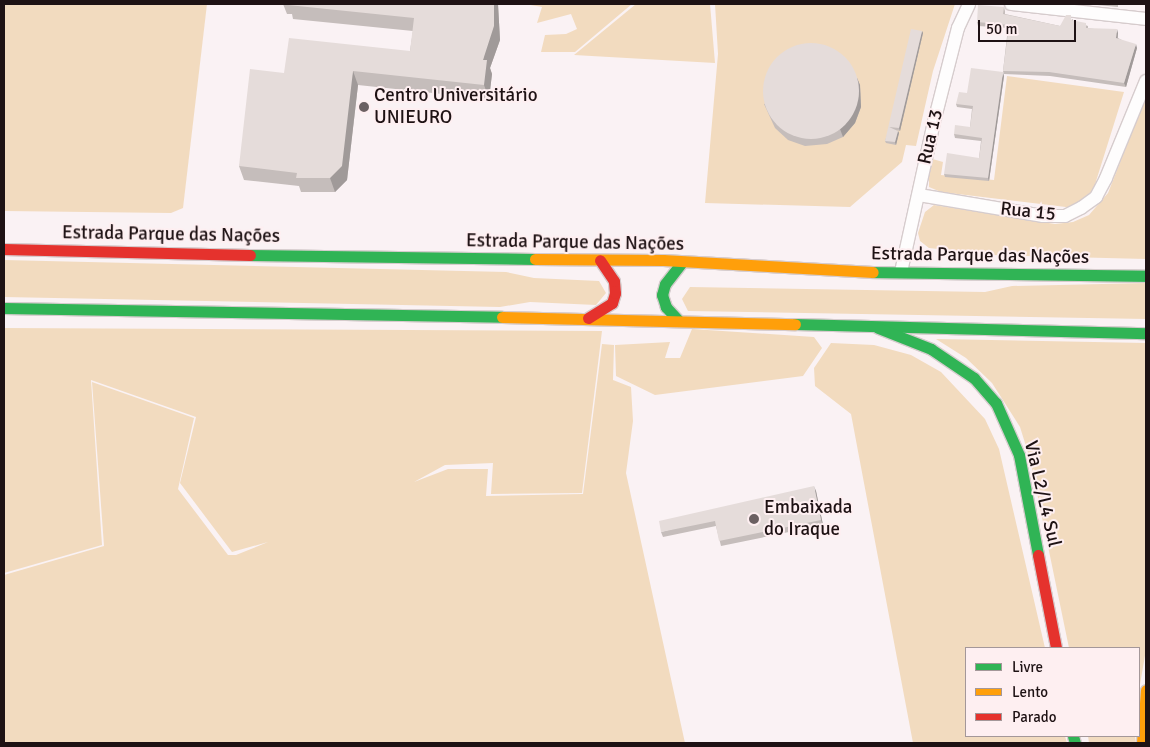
<!DOCTYPE html>
<meta charset="utf-8">
<style>
body{margin:0}
#map{position:relative;width:1150px;height:747px;overflow:hidden;background:#faf2f4;font-family:Signika,sans-serif}
div>[style]{position:absolute}
[style*='--x']{left:calc(var(--x)*1px);top:calc(var(--y)*1px);width:calc(var(--w)*1px);rotate:calc(var(--a)*1deg)}
.green>*{inset:0;background:#f2dbbf}
.roads{filter:drop-shadow(1px 0 #d6cccd) drop-shadow(-1px 0 #d6cccd) drop-shadow(0 1px #d6cccd) drop-shadow(0 -1px #d6cccd)}
.street>*{height:12px;margin:-6px;padding:0 6px;transform-origin:6px;border-radius:6px;background:#fefdfd}
.fast>*{height:11px;margin:-5.5px;padding:0 5.5px;transform-origin:5.5px;border-radius:5.5px;background:#30b455}
.slow>*{height:11px;margin:-5.5px;padding:0 5.5px;transform-origin:5.5px;border-radius:5.5px;background:#ff9f0a}
.jam>*{height:11px;margin:-5.5px;padding:0 5.5px;transform-origin:5.5px;border-radius:5.5px;background:#e5322d}
.wall>*{inset:0;background:#c5bdbb}
.shaded-wall>*{inset:0;background:#a09a99}
.building>*{inset:0;background:#e5dcda}
.round{border-radius:50%}
.dots>*{width:14px;height:14px;translate:-50% -50%;box-sizing:border-box;border:2px solid #feeff1;border-radius:50%}
span{translate:-50% -50%;white-space:nowrap;text-align:center;line-height:1.15;-webkit-text-stroke:4px #feeff1;paint-order:stroke}
.poi-label{font-size:19px;color:#1e1214}
.left{translate:0 -50%;text-align:left}
.street-label{font-size:19px;color:#1e1214}
.frame{position:absolute;inset:0;border:5px solid #1e1214;pointer-events:none}
.legend{position:absolute;left:965px;top:647px;width:175px;height:90px;box-sizing:border-box;background:#feeff1;border:1px solid #a49799;margin:0;padding:6px 9px;list-style:none;font-size:15px;color:#1e1214}
.legend li{display:flex;align-items:center;gap:10px;height:25px}
.legend b{width:25px;border:1px solid #a49799}
.scale{position:absolute;left:978px;top:20px;width:98px;height:22px;box-sizing:border-box;border:2px solid #1e1214;border-top:0;padding-left:6px;font-size:15px;line-height:18px;white-space:nowrap;color:#1e1214;-webkit-text-stroke:4px #feeff1;paint-order:stroke}
</style>
<div id="map">
<div class="green">
<div style="clip-path:polygon(4px 4px,207px 4px,183px 208px,171px 213px,4px 211px)"></div>
<div style="clip-path:polygon(525px 4px,632px 4px,575px 52px,541px 52px,545px 35px,566px 34px,577px 29px,571px 14px,537px 23px,542px 7px)"></div>
<div style="clip-path:polygon(636px 4px,710px 4px,715px 63px,574px 55px)"></div>
<div style="clip-path:polygon(715px 4px,955px 4px,933px 71px,916px 146px,906px 145px,902px 162px,850px 207px,705px 203px,718px 54px)"></div>
<div style="clip-path:polygon(1007px 76px,1124px 92px,1092px 194px,1074px 208px,941px 192px,929px 187px,929px 158px,943px 162px,941px 175px,994px 180px)"></div>
<div style="clip-path:polygon(1146px 97px,1146px 259px,991px 255px,929px 248px,920px 241px,918px 233px,925px 212px,934px 205px,1055px 224px,1073px 222px,1089px 215px,1108px 193px)"></div>
<div style="clip-path:polygon(4px 260px,506px 272px,534px 278px,599px 281px,606px 293px,596px 305px,530px 302px,500px 307px,4px 297px)"></div>
<div style="clip-path:polygon(1146px 283px,1146px 319px,688px 311px,682px 299px,690px 287px,985px 292px,1012px 286px)"></div>
<div style="clip-path:polygon(4px 328px,602px 331px,582px 493px,491px 494px,493px 463px,445px 465px,414px 482px,448px 469px,488px 469px,486px 496px,583px 494px,602px 344px,614px 345px,613px 380px,631px 387px,633px 421px,626px 473px,685px 743px,4px 743px,4px 575px,104px 546px,92px 382px,194px 418px,178px 489px,228px 555px,236px 555px,268px 542px,232px 552px,180px 483px,196px 417px,91px 380px,102px 545px,4px 573px)"></div>
<div style="clip-path:polygon(692px 329px,814px 337px,822px 348px,803px 376px,655px 395px,616px 376px,615px 345px,670px 342px,665px 358px,680px 358px)"></div>
<div style="clip-path:polygon(936px 339px,1146px 343px,1146px 650px,1139px 690px,1139px 648px,1069px 648px,1030px 459px,1020px 427px,992px 383px,966px 358px)"></div>
<div style="clip-path:polygon(831px 343px,874px 345px,911px 355px,941px 372px,985px 419px,999px 449px,1045px 648px,966px 648px,966px 736px,1065px 736px,1067px 743px,913px 743px,851px 414px,815px 386px,814px 368px)"></div>
<div style="clip-path:polygon(1088px 736px,1135px 736px,1136px 743px,1089px 743px)"></div>
</div>
<div class="roads">
<div class="street">
<div style="--x:1011;--y:4;--w:136;--a:6.3"></div>
<div style="--x:919;--y:195;--w:126;--a:9.6"></div>
<div style="--x:1043;--y:216;--w:22;--a:0"></div>
<div style="--x:1065;--y:216;--w:18;--a:-27"></div>
<div style="--x:1081;--y:208;--w:19;--a:-36"></div>
<div style="--x:1096;--y:197;--w:21;--a:-62"></div>
<div style="--x:1106;--y:178;--w:105;--a:-67.6"></div>
<div style="--x:901;--y:272;--w:154;--a:-77.6"></div>
<div style="--x:934;--y:122;--w:97;--a:-75.7"></div>
<div style="--x:958;--y:28;--w:26;--a:-65"></div>
</div>
<div class="fast">
<div style="--x:250;--y:255;--w:285;--a:0.8"></div>
<div style="--x:873;--y:272;--w:273;--a:0.8"></div>
<div style="--x:4;--y:308;--w:498;--a:1"></div>
<div style="--x:678;--y:320;--w:18;--a:-133"></div>
<div style="--x:666;--y:307;--w:13;--a:-108"></div>
<div style="--x:662;--y:295;--w:11;--a:-75"></div>
<div style="--x:665;--y:284;--w:28;--a:-52"></div>
<div style="--x:795;--y:324;--w:351;--a:1.5"></div>
<div style="--x:878;--y:328;--w:57;--a:21.6"></div>
<div style="--x:931;--y:349;--w:52;--a:34"></div>
<div style="--x:974;--y:378;--w:33;--a:49"></div>
<div style="--x:996;--y:403;--w:57;--a:66.1"></div>
<div style="--x:1019;--y:455;--w:102;--a:79.2"></div>
<div style="--x:1073;--y:736;--w:7;--a:74"></div>
</div>
<div class="slow">
<div style="--x:535;--y:259;--w:128;--a:0.4"></div>
<div style="--x:663;--y:260;--w:210;--a:3.3"></div>
<div style="--x:502;--y:317;--w:293;--a:1.4"></div>
<div style="--x:1142;--y:743;--w:53;--a:-85.7"></div>
</div>
<div class="jam">
<div style="--x:4;--y:249;--w:246;--a:1.4"></div>
<div style="--x:588;--y:318;--w:28;--a:-32"></div>
<div style="--x:612;--y:303;--w:10;--a:-73"></div>
<div style="--x:615;--y:293;--w:12;--a:-95"></div>
<div style="--x:614;--y:281;--w:25;--a:-124"></div>
<div style="--x:1038;--y:555;--w:95;--a:79"></div>
</div>
</div>
<div class="wall">
<div style="clip-path:polygon(283px 4px,498px 4px,500px 40px,490px 68px,492px 74px,489px 99px,358px 85px,347px 180px,335px 192px,301px 192px,299px 186px,244px 180px,239px 166px,284px 73px,410px 51px,413px 31px,293px 19px,292px 14px,287px 14px)"></div>
<div style="clip-path:polygon(1087px 4px,1118px 4px,1118px 7px)"></div>
<div style="clip-path:polygon(1004px 7px,1005px 11px,1005px 14px,1060px 26px,1073px 19px,1073px 21px,1088px 26px,1088px 28px,1118px 33px,1118px 38px,1137px 48px,1126px 87px,1050px 76px,1004px 74px,1003px 71px,1008px 28px,978px 26px,977px 22px)"></div>
<div style="clip-path:polygon(922px 31px,923px 33px,900px 131px,896px 130px,898px 131px,899px 133px,896px 145px,886px 143px,885px 141px)"></div>
<div style="clip-path:polygon(1004px 76px,989px 181px,945px 177px,944px 174px,979px 158px,981px 141px,955px 138px,954px 134px,970px 127px,972px 109px,957px 107px,956px 104px,967px 93px)"></div>
<div style="clip-path:polygon(857px 78px,860px 85px,861px 107px,855px 123px,843px 137px,827px 144px,805px 146px,788px 140px,775px 128px,764px 104px)"></div>
<div style="clip-path:polygon(816px 491px,823px 525px,721px 546px,716px 526px,663px 537px,661px 532px)"></div>
</div>
<div class="shaded-wall">
<div style="clip-path:polygon(494px 4px,498px 4px,500px 40px,490px 68px,492px 74px,489px 99px,484px 85px,483px 60px)"></div>
<div style="clip-path:polygon(1117px 29px,1118px 33px,1117px 41px,1116px 38px)"></div>
<div style="clip-path:polygon(922px 31px,923px 33px,900px 131px,899px 128px)"></div>
<div style="clip-path:polygon(1136px 44px,1137px 48px,1126px 87px,1124px 83px)"></div>
<div style="clip-path:polygon(353px 71px,358px 85px,347px 180px,335px 192px,330px 178px)"></div>
<div style="clip-path:polygon(1003px 72px,1004px 76px,989px 181px,988px 178px)"></div>
<div style="clip-path:polygon(857px 78px,860px 85px,861px 107px,855px 123px,843px 137px,840px 129px)"></div>
<div style="clip-path:polygon(898px 131px,899px 133px,896px 145px,895px 142px)"></div>
<div style="clip-path:polygon(814px 486px,816px 491px,823px 525px,821px 520px)"></div>
</div>
<div class="building">
<div style="clip-path:polygon(289px 4px,494px 4px,494px 26px,483px 60px,487px 60px,484px 85px,353px 71px,342px 166px,330px 178px,296px 178px,297px 173px,239px 166px,250px 69px,284px 73px,289px 38px,410px 51px,414px 18px,288px 5px)"></div>
<div style="clip-path:polygon(978px 5px,1004px 7px,1003px 14px,1060px 26px,1066px 15px,1071px 15px,1071px 20px,1086px 23px,1086px 28px,1117px 29px,1116px 38px,1136px 44px,1124px 83px,1049px 72px,1003px 71px,1009px 25px,977px 22px)"></div>
<div style="clip-path:polygon(911px 29px,922px 31px,899px 128px,889px 127px,898px 131px,895px 142px,885px 141px)"></div>
<div class="round" style="left:763px;top:43px;width:96px;height:96px"></div>
<div style="clip-path:polygon(971px 68px,1003px 72px,988px 178px,944px 174px,947px 153px,979px 158px,982px 138px,954px 134px,955px 125px,970px 127px,973px 106px,956px 104px,959px 92px,967px 93px)"></div>
<div style="clip-path:polygon(814px 486px,821px 520px,719px 541px,715px 521px,661px 532px,659px 521px)"></div>
</div>
<div class="dots">
<div style="left:364px;top:107px;background:#6b6062"></div>
<div style="left:754px;top:519px;background:#6b6062"></div>
</div>
<div class="poi-label">
<span class="left" style="left:374px;top:107px">Centro Universitário<br>UNIEURO</span>
<span class="left" style="left:764px;top:519px">Embaixada<br>do Iraque</span>
</div>
<div class="street-label">
<span style="left:931px;top:137px;rotate:-77deg">Rua 13</span>
<span style="left:1028px;top:212px;rotate:6deg">Rua 15</span>
<span style="left:171px;top:235px;rotate:1deg">Estrada Parque das Nações</span>
<span style="left:575px;top:243px;rotate:1deg">Estrada Parque das Nações</span>
<span style="left:980px;top:256px;rotate:1deg">Estrada Parque das Nações</span>
<span style="left:1042px;top:494px;rotate:77deg">Via L2/L4 Sul</span>
</div>
<div class="frame"></div>
<ul class="legend">
<li><b style="height:6px;background:#30b455"></b>Livre</li>
<li><b style="height:6px;background:#ff9f0a"></b>Lento</li>
<li><b style="height:6px;background:#e5322d"></b>Parado</li>
</ul>
<div class="scale">50 m</div>
</div>
